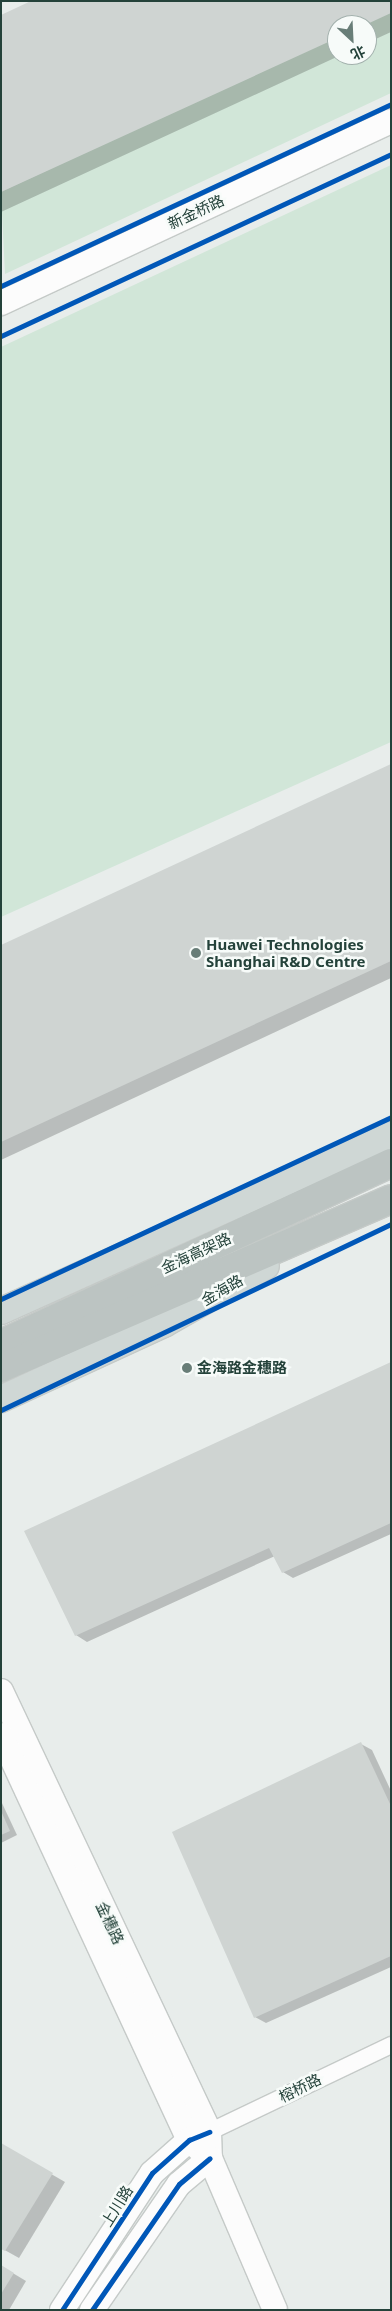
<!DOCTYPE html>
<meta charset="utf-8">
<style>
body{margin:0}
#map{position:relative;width:392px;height:2311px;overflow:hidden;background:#e8edeb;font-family:"Noto Sans","Noto Sans SC",sans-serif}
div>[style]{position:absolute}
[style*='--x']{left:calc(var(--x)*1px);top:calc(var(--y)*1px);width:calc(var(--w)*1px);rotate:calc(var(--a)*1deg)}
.green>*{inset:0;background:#d1e6d8}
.shadow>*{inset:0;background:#0003}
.building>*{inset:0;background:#cfd4d2}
.roads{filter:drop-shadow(1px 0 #c5cac8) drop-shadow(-1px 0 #c5cac8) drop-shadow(0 1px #c5cac8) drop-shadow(0 -1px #c5cac8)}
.street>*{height:16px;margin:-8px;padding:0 8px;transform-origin:8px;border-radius:8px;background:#fcfcfc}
.secondary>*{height:24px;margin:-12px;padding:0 12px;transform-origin:12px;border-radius:12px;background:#fcfcfc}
.primary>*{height:26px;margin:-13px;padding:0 13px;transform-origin:13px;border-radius:13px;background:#cfd7d5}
.highway>*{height:28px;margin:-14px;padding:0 14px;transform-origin:14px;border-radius:14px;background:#bcc4c2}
.cycleway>*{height:5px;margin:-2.5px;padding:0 2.5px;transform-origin:2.5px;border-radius:2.5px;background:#0057b8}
.dots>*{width:14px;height:14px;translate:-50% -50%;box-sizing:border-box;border:2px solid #f7fbf9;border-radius:50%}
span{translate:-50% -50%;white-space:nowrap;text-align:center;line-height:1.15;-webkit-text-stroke:5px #f7fbf9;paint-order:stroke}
.street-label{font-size:15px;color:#24423a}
.poi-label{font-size:15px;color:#24423a;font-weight:700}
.left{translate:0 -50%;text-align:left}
.frame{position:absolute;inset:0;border:2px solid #24423a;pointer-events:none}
.north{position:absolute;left:327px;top:15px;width:50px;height:50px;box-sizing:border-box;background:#f7fbf9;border:1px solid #a3b1ad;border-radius:50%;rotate:155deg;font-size:14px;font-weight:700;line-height:20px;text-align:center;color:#24423a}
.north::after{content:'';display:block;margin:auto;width:18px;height:22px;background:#697e78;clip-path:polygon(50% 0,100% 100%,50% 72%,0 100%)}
</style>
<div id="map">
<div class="green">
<div style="clip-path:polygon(391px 10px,391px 93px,5px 274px,1px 192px,337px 35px,337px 55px,367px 55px,367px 25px,358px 25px)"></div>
<div style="clip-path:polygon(391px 165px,391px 742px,1px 917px,1px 347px)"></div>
</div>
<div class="shadow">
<div style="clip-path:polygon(391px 1px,391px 32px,367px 43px,367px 25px,337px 25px,337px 55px,341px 55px,1px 212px,1px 16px)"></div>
<div style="clip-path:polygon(391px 765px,391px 978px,1px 1160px,1px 947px)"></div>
<div style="clip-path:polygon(391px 1363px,391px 1534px,293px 1578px,283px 1572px,275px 1556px,87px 1642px,76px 1635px)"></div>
<div style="clip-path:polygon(361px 1744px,372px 1750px,391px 1791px,391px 1967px,266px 2023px,255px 2017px)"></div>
<div style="clip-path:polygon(1px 1801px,17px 1835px,1px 1843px)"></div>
<div style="clip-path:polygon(1px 2145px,65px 2182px,19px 2258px,1px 2248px)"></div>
<div style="clip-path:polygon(1px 2266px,26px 2281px,9px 2310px,1px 2310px)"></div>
</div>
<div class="building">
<div style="clip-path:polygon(31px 1px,391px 1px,391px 13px,365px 25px,337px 25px,337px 38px,1px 192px,1px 15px)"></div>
<div style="clip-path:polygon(391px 764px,391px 961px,1px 1142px,1px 945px)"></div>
<div style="clip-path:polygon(391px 1362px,391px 1523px,282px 1573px,269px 1548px,75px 1636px,24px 1531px)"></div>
<div style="clip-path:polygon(361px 1742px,391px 1806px,391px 1956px,254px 2018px,172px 1832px)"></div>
<div style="clip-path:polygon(1px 1811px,10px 1831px,1px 1835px)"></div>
<div style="clip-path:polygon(1px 2143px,53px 2173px,5px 2251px,1px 2249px)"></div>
<div style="clip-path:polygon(1px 2265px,14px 2273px,1px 2294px)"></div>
</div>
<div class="roads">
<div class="street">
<div style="--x:209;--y:2132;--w:202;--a:-25.5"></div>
</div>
<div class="secondary">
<div style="--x:1;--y:303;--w:430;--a:-25"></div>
<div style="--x:1;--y:1691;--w:488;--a:64.7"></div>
<div style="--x:209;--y:2132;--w:26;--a:88"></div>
<div style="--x:210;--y:2158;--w:165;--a:66.8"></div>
<div style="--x:1;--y:1735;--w:447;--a:65.1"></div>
<div style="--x:189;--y:2140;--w:28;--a:41"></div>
<div style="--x:62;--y:2310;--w:164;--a:-56.7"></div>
<div style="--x:152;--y:2173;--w:50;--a:-41.7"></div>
<div style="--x:189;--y:2140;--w:14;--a:-25"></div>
<div style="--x:92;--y:2310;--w:153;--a:-55.4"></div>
<div style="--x:179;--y:2184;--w:40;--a:-40"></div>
</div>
<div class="primary">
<div style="--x:1;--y:1311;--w:428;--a:-24.3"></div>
<div style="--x:1;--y:1399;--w:179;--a:-24.7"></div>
<div style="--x:164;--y:1324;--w:117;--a:-29.6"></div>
</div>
<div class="highway">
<div style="--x:1;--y:1344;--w:430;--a:-24.9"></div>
<div style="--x:1;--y:1368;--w:425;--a:-23.4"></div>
</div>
</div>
<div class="cycleway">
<div style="--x:1;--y:286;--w:430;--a:-25"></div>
<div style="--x:1;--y:336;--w:430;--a:-25"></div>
<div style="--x:1;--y:1299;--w:430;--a:-25"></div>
<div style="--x:1;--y:1410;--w:432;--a:-25.5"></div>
<div style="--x:62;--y:2310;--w:164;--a:-56.7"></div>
<div style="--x:152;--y:2173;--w:50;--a:-41.7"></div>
<div style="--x:189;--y:2140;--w:22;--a:-22"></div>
<div style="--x:92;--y:2310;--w:153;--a:-55.4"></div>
<div style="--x:179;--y:2184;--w:40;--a:-40"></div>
</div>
<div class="dots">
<div style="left:196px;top:953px;background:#697e78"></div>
<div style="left:187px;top:1368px;background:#697e78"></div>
</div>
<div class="street-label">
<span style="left:196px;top:212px;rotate:-25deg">新金桥路</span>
<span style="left:196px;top:1253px;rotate:-25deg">金海高架路</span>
<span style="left:222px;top:1290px;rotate:-30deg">金海路</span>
<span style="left:110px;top:1923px;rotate:65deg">金穗路</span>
<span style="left:300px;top:2088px;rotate:-26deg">榕桥路</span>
<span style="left:117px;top:2206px;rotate:-58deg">上川路</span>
</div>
<div class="poi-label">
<span class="left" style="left:206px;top:953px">Huawei Technologies<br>Shanghai R&amp;D Centre</span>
<span class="left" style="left:197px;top:1368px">金海路金穗路</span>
</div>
<div class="frame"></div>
<div class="north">北</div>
</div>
